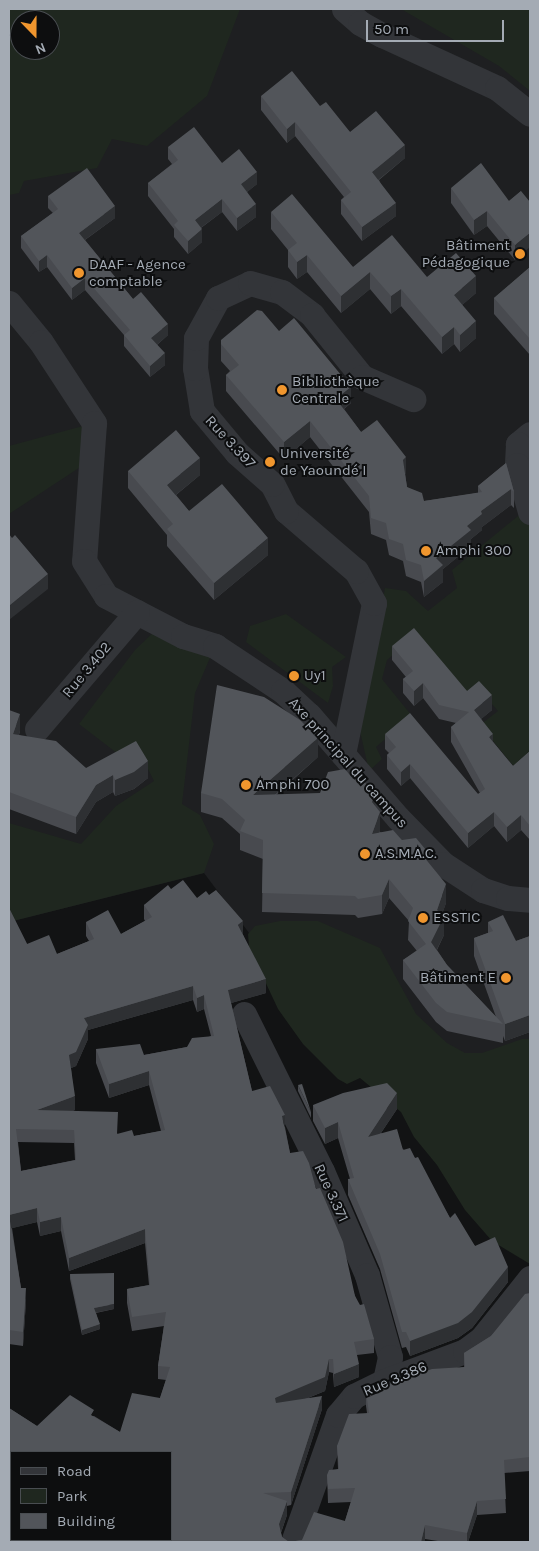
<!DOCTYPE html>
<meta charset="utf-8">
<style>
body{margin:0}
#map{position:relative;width:539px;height:1551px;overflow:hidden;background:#121314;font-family:Karla,sans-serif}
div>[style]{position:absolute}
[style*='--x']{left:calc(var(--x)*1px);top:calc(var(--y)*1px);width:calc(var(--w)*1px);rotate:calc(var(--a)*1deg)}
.built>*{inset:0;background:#1e1f21}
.green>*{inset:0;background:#1f271f}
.minor>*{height:25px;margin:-12.5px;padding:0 12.5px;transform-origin:12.5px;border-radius:12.5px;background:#333539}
.wall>*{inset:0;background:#484a4f}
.shaded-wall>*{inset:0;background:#2e3033}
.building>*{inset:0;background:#52555a}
.dots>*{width:14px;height:14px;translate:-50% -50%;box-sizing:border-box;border:2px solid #0d0e0f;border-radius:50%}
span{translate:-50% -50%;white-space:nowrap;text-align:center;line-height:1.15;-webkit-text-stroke:4px #0d0e0f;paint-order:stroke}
.poi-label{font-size:15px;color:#a4abb4}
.right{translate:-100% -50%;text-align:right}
.left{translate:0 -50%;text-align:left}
.street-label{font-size:15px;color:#a4abb4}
.frame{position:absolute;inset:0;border:10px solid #a4abb4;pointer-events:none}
.legend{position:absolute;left:10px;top:1451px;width:162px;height:90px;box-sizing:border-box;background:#0d0e0f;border:1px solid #494d51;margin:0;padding:6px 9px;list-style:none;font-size:15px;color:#a4abb4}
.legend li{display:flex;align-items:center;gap:10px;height:25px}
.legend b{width:25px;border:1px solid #494d51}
.north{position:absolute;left:10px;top:10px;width:50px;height:50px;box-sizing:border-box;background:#0d0e0f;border:1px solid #494d51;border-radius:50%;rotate:158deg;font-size:14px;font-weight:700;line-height:20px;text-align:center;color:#a4abb4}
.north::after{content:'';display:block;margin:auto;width:18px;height:22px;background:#f0962e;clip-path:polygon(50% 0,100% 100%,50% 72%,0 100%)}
.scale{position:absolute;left:366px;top:20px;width:138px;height:22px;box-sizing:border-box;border:2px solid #a4abb4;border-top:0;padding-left:6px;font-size:15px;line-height:18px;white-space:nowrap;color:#a4abb4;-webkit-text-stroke:4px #0d0e0f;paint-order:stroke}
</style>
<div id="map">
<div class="built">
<div style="clip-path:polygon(evenodd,9px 9px,530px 9px,530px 1181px,346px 1062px,204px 873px,9px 922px,9px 9px,20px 20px,50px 20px,50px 50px,20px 50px,20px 20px)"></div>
</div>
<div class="green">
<div style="clip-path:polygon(evenodd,9px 9px,240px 9px,207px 96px,147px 146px,112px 139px,97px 168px,24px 181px,19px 193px,9px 195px,9px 9px,20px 20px,50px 20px,50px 50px,20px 50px,20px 20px)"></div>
<div style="clip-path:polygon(401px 9px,530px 9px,530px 91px,499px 66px)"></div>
<div style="clip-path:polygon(94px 423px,91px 460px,9px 514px,9px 446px)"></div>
<div style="clip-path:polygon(529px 507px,530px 758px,516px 769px,480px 725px,498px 711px,477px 687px,467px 696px,414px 637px,387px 660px,382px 679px,412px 716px,376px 747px,382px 759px,369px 771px,360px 731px,385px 588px,406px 591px,428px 611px,457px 588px,452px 570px)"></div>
<div style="clip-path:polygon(286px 614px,346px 657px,332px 667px,333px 686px,328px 703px,246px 642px,250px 626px)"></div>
<div style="clip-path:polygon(161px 625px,215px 646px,195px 693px,182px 804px,200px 815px,214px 844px,204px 873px,9px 922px,9px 823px,81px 844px,116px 806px,154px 781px,138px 749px,122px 757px,79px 724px,135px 650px)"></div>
<div style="clip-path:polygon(280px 921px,318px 921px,380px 948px,416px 1014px,447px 1043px,465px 1053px,482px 1053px,522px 1039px,530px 1039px,530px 1264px,492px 1241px,465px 1210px,437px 1165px,414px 1137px,401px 1112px,360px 1078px,347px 1084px,338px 1079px,303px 1044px,278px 1009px,249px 947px,248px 934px,255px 926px)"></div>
</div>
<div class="minor">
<div style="--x:344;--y:9;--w:21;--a:41"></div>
<div style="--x:360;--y:23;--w:25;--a:29"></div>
<div style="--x:382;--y:35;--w:127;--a:24.7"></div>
<div style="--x:497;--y:88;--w:42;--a:38.2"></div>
<div style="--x:9;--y:303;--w:50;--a:50.6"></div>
<div style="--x:41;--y:342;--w:97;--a:56.8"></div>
<div style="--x:94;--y:423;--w:138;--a:94.1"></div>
<div style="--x:84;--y:561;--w:41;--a:57.8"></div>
<div style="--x:106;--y:596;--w:87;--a:27.5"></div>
<div style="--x:183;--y:636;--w:34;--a:17"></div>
<div style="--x:215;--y:646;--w:82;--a:33.5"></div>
<div style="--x:283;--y:691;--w:35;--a:43"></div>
<div style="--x:309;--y:715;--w:136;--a:49.2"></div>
<div style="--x:398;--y:818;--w:64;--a:45.6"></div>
<div style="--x:443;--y:864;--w:48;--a:33"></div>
<div style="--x:483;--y:890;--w:26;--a:18"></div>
<div style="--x:508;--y:898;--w:22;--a:5"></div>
<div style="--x:530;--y:434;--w:16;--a:140"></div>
<div style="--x:518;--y:444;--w:21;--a:93"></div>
<div style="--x:517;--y:465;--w:49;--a:74.5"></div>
<div style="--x:37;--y:729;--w:154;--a:-49.5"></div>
<div style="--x:343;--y:754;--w:154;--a:-78.4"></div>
<div style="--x:374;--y:603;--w:37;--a:-119"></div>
<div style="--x:356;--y:571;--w:92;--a:-139.4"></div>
<div style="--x:286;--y:511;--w:30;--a:-117"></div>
<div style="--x:272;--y:484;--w:47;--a:-138.5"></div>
<div style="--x:237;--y:453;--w:55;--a:-129.8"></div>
<div style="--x:202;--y:411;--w:44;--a:-99.2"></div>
<div style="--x:195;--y:368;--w:30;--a:-88"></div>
<div style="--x:196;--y:338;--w:46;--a:-61.2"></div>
<div style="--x:218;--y:298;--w:35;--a:-25"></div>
<div style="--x:250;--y:283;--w:33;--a:16"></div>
<div style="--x:282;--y:292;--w:38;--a:37"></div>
<div style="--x:312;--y:315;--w:80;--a:51.1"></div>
<div style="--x:362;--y:377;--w:56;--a:23.3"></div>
<div style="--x:244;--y:1014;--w:175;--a:63.6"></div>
<div style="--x:322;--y:1171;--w:113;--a:66.6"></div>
<div style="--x:367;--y:1275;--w:85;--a:74.3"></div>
<div style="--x:390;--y:1357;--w:25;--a:102"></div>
<div style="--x:293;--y:1542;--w:135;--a:-70.5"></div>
<div style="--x:338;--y:1415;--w:25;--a:-50"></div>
<div style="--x:354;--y:1396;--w:34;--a:-26"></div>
<div style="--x:385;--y:1381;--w:85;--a:-20.6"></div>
<div style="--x:465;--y:1351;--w:21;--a:-37"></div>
<div style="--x:482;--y:1338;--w:77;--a:-51.3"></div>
</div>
<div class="wall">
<div style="clip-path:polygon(261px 96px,320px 106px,350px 132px,405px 158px,379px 180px,396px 216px,362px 241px,341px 214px,341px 200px,344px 197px,295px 136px,287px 143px,261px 110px)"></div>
<div style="clip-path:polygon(168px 147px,222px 163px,257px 184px,247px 192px,256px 217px,237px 231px,222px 212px,201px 228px,202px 242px,188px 254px,174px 237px,174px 229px,148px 196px,148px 183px,172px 164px,168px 159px)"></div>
<div style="clip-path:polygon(451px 188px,509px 201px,521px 191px,515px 260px,487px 226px,474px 235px,451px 203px)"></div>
<div style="clip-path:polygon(48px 196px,115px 218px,85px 240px,133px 299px,168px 335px,157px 345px,165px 365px,150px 377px,124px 346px,124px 335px,85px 290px,72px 300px,47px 267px,39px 272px,21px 248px,21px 236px,53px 213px,48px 208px)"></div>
<div style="clip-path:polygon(271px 212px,353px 267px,427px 277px,476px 293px,462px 305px,476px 338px,460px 352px,454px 344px,442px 354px,401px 306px,391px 314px,370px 289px,341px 313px,307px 272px,297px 279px,288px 267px,288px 250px,271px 229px)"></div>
<div style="clip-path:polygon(530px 267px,530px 355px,494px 314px,494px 298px)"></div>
<div style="clip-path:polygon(279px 331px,351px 403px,344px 409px,361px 432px,406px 474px,405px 474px,407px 487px,424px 501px,478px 493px,478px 486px,506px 463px,514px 492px,514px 508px,511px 505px,482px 527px,482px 530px,471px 539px,471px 546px,443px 569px,443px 582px,424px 597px,421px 582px,406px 576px,403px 561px,389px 555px,386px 540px,371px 534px,369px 512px,310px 437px,284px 459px,226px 391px,226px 375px,230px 371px,221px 361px,221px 340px)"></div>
<div style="clip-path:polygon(128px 471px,200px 475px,176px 495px,189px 511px,268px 555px,214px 600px,167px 546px,167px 535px,128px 488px)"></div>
<div style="clip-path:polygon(392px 646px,467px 691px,492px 710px,481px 719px,493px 742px,513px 766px,530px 751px,530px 840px,521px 830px,507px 842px,494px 826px,468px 848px,410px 778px,401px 786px,387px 769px,387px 755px,389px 753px,385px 749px,385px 734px,478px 794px,480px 793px,451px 742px,451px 727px,456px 723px,439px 719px,423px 698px,414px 706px,403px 693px,403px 679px,406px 677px,392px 660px)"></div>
<div style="clip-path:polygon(9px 710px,20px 731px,19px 735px,86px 768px,148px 778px,134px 789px,115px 796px,113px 792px,96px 802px,76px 834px,9px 809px)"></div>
<div style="clip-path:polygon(318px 757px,276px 795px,375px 806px,380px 831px,380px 832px,402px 840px,426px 860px,446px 903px,442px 914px,444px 935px,437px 950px,447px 965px,496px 1017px,474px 956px,474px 938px,488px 933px,488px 922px,516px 941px,530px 936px,530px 1032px,505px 1041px,503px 1036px,503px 1043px,447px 1031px,436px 1022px,403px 979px,403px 960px,417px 951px,408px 940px,409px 921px,389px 898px,382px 914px,358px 918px,355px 915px,262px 912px,263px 859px,240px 850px,240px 834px,222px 818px,201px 812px,201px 793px)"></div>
<div style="clip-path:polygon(evenodd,171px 889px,197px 898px,243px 935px,266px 993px,231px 1003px,252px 1091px,285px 1127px,290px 1153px,316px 1189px,355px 1296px,374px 1339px,374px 1353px,357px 1355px,359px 1377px,334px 1387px,333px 1373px,329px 1372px,325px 1391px,308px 1398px,322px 1409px,291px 1505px,287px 1506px,287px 1515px,281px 1533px,282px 1537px,289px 1542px,302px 1540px,345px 1521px,351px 1502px,328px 1503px,327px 1475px,338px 1469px,337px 1446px,367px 1413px,366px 1406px,366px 1392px,464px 1367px,464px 1353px,491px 1336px,530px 1293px,530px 1471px,504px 1473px,506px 1513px,477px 1515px,468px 1542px,444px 1542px,425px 1539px,424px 1542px,9px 1542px,11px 1540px,171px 1540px,171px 1452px,11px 1452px,11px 1506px,9px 1505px,9px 1408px,37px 1426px,94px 1416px,120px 1432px,160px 1398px,166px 1380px,158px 1379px,158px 1366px,164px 1326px,132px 1331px,127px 1303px,127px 1289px,149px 1285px,145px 1243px,69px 1271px,61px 1231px,40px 1236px,37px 1222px,12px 1228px,21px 1288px,26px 1301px,23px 1346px,9px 1344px,9px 908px,27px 944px,57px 954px,89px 941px,86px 936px,86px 922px,121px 934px,145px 921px,144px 919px,144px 905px,171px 889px,193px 1000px,197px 1012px,204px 1009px,211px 1036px,187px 1047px,144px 1055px,96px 1049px,96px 1063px,109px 1098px,149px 1085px,161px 1131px,134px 1136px,118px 1134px,72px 1111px,75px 1110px,71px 1068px,76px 1066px,88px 1039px,88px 1030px,193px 1000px,171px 889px,18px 1142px,74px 1143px,75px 1160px,21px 1171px,18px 1142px)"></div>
<div style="clip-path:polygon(298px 1085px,311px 1112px,311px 1118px,298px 1091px)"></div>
<div style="clip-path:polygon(313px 1105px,397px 1109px,381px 1133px,415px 1158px,450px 1218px,475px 1246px,508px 1282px,472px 1328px,458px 1338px,410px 1356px,406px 1347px,402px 1348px,380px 1269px,348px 1195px,348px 1179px,350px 1179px,338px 1138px,325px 1144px,313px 1121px)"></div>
<div style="clip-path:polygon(70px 1274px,114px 1309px,96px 1313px,100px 1329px,82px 1335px,70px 1279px)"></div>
</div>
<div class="shaded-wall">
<div style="clip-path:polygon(295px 122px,295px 136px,287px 143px,287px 129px)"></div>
<div style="clip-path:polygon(405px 145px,405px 158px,372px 185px,372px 172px)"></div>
<div style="clip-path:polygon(257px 172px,257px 184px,241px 197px,241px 184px)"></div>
<div style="clip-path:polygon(222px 199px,222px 212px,195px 232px,195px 220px)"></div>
<div style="clip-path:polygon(396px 203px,396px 216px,362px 241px,362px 227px)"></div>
<div style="clip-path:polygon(256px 204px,256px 217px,237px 231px,237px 218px)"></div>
<div style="clip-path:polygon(115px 206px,115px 218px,79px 244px,79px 233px)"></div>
<div style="clip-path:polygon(487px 211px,487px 226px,474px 235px,474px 220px)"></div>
<div style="clip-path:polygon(202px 229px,202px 242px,188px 254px,188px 241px)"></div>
<div style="clip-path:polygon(530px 233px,530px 247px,515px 260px,515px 245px)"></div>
<div style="clip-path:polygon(47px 255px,47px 267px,39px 272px,39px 261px)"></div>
<div style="clip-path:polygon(307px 255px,307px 272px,297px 279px,297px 262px)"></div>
<div style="clip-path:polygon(370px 272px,370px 289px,341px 313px,341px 296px)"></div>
<div style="clip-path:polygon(476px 276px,476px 293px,454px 312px,454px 295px)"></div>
<div style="clip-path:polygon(85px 278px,85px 290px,72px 300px,72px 288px)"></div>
<div style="clip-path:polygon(401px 289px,401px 306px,391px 314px,391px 296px)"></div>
<div style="clip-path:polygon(476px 321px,476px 338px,460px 352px,460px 335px)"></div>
<div style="clip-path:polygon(168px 324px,168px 335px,151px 350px,151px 338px)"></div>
<div style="clip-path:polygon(454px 327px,454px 344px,442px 354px,442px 337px)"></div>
<div style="clip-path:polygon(165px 353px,165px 365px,150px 377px,150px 366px)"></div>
<div style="clip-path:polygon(351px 387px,351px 403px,336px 415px,336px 399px)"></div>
<div style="clip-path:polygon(310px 421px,310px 437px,284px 459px,284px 442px)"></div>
<div style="clip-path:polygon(406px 457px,406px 474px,403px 476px,403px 460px)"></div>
<div style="clip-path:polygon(200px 458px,200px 475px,167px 502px,167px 485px)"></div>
<div style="clip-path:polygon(511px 489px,511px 505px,482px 527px,482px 530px,471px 539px,471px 546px,443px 569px,443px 582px,424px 597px,424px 581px,436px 558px,481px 511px)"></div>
<div style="clip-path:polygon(268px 538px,268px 555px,214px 600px,214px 583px)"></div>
<div style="clip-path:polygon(48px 574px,48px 589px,9px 620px,9px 606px)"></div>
<div style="clip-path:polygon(423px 683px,423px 698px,414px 706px,414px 691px)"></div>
<div style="clip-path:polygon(492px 695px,492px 710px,474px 725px,474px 710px)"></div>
<div style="clip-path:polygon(20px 714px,20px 731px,13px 751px,13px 734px)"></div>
<div style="clip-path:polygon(493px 734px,493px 748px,489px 737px)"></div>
<div style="clip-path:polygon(318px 738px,318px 757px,253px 814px,253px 795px)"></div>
<div style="clip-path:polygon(148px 761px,148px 778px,134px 789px,115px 796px,115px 780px)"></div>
<div style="clip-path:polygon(410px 764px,410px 778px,401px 786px,401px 772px)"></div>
<div style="clip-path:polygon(113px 775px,113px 792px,96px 802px,76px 834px,76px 817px,96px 785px)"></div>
<div style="clip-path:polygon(375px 794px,375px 813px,372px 802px)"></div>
<div style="clip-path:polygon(380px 812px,380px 831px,372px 853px,372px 834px)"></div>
<div style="clip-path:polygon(494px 812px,494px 826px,468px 848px,468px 833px)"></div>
<div style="clip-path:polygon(521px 815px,521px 830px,507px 842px,507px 827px)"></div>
<div style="clip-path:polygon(426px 850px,426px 869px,424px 857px)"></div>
<div style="clip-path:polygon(389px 879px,389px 898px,382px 914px,382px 895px)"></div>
<div style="clip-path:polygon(446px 884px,446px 903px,437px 929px,437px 910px)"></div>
<div style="clip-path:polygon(444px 916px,444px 935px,431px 961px,431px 942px)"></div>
<div style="clip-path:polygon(243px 921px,243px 935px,238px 925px)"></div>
<div style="clip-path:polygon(266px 979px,266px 993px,228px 1004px,228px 990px)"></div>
<div style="clip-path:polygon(193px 986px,193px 1000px,88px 1030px,88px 1039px,76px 1066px,69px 1069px,69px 1055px,84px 1018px)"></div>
<div style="clip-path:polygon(204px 995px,204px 1009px,197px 1012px,197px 998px)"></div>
<div style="clip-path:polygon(530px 1015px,530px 1032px,505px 1041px,505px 1024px)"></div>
<div style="clip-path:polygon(149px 1071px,149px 1085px,109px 1098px,109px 1084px)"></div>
<div style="clip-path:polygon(397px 1093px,397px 1109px,368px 1152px,368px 1137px)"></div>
<div style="clip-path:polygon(75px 1096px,75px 1110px,37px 1123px,37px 1110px)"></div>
<div style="clip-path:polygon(285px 1115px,285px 1128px,282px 1116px)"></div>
<div style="clip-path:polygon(338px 1122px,338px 1138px,325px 1144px,325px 1128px)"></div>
<div style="clip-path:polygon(37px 1208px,37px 1222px,9px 1229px,9px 1215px)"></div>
<div style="clip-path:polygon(61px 1217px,61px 1231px,40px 1236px,40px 1222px)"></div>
<div style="clip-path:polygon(145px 1229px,145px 1243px,69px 1271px,69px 1258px)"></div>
<div style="clip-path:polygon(508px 1267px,508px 1282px,472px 1328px,458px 1338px,410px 1356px,410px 1341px)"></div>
<div style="clip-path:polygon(26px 1288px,26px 1301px,23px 1346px,23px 1332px)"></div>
<div style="clip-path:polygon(114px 1304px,114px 1309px,94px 1313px,94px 1308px)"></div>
<div style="clip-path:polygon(100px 1324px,100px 1329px,82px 1335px,82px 1330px)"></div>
<div style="clip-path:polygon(329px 1359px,329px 1372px,325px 1391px,275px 1411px,275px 1398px)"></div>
<div style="clip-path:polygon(359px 1364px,359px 1377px,334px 1387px,334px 1374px)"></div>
<div style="clip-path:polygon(322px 1396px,322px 1409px,291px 1505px,291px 1492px)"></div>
<div style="clip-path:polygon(287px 1501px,287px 1515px,279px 1538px,279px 1524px)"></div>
<div style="clip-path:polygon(477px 1501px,477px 1515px,468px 1542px,467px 1542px,467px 1533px)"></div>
<div style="clip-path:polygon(425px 1525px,425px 1539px,424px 1542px,421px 1542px)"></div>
</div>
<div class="building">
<div style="clip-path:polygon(292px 71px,320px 106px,326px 102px,350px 132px,376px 111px,405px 145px,372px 172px,396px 203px,362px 227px,341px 200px,351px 192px,295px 122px,287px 129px,261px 96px)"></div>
<div style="clip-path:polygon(194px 127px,222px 163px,239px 149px,257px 172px,241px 184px,256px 204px,237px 218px,222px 199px,195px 220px,202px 229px,188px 241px,174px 225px,178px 221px,148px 183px,178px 160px,168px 147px)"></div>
<div style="clip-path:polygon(481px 163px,509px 201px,521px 191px,530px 202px,530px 233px,515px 245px,487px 211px,474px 220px,451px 188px)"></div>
<div style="clip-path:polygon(87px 168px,115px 206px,79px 233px,133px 299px,141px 292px,168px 324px,151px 338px,165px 353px,150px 366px,124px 335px,130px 330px,85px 278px,72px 288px,47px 255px,39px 261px,21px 236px,58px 209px,48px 196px)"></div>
<div style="clip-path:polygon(292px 194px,353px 267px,392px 235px,427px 277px,456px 253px,476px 276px,454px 295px,476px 321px,460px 335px,454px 327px,442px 337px,401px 289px,391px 296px,370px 272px,341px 296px,307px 255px,297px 262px,288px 250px,297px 243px,271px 212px)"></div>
<div style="clip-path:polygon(530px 267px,530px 339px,494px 298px)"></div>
<div style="clip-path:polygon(257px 310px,262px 311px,279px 331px,294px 318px,351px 387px,336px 399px,361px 432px,377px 420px,406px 457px,403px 460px,407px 487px,422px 493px,424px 501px,482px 492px,478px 486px,506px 463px,514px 492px,511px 489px,481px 511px,482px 514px,467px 526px,471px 530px,436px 558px,443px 565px,424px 581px,421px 565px,406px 560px,403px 544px,389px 539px,386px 523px,371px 518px,369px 496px,310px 421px,284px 442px,226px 375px,239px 365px,221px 344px,221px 340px)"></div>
<div style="clip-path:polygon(176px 430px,200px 458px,167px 485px,189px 511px,222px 484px,268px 538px,214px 583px,167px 529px,173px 524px,128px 471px)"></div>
<div style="clip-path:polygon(9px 534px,12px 538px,15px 535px,48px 574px,9px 606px)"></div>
<div style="clip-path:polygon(414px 628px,467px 691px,479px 681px,492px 695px,474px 710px,493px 734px,489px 737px,513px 766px,530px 751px,530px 826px,521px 815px,507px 827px,494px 812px,468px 833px,410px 764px,401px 772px,387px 755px,396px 747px,385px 734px,410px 713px,478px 794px,485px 789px,451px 727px,469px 712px,439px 705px,423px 683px,414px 691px,403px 679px,413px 671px,392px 646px)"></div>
<div style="clip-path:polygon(217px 685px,264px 697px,300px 720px,318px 738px,253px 795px,320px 793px,328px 772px,345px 769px,353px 779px,361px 778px,375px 794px,372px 802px,380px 812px,372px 834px,393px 830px,402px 840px,416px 838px,426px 850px,424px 857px,446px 884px,437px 910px,444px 916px,431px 942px,447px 965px,503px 1024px,447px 1012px,436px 1003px,403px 960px,426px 944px,408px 921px,413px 908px,389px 879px,382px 895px,358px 899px,355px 896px,262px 893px,263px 840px,240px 831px,245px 820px,222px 799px,201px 793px)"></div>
<div style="clip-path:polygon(9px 710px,20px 714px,13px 734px,56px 741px,86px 768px,136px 741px,148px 761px,134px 772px,115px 780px,113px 775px,96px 785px,76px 817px,9px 792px)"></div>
<div style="clip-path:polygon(evenodd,183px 880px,197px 898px,206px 891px,209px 895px,216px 890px,243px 921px,238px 925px,266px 979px,228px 990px,252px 1091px,270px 1086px,285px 1115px,282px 1116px,290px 1153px,303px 1151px,309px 1163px,316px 1189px,320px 1188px,343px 1242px,355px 1296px,360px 1305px,364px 1304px,374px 1339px,354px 1342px,359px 1364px,334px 1374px,333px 1359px,329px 1359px,325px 1377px,275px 1398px,276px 1403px,322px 1396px,291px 1492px,263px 1493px,287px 1501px,279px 1524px,282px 1537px,289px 1542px,302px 1540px,314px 1512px,345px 1521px,355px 1488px,328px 1489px,327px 1475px,329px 1470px,339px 1469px,337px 1446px,349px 1414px,369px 1413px,366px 1392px,432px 1369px,465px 1367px,464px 1353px,491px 1336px,525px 1294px,530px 1293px,530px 1457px,504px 1460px,506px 1499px,477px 1501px,467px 1533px,425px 1525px,421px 1542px,163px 1542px,164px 1540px,171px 1540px,171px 1452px,11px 1452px,11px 1493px,9px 1492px,9px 1408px,37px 1426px,70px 1395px,94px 1410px,91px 1415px,120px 1432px,132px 1393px,160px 1398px,170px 1367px,158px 1366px,166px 1312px,132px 1317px,127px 1289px,150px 1285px,145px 1229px,69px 1258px,61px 1217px,40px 1222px,37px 1208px,9px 1215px,21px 1288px,26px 1288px,23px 1332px,9px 1330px,9px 908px,27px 944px,49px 935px,57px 954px,94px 939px,86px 922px,108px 910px,121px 934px,152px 917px,144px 905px,168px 885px,171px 889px,183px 880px,193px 986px,197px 998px,204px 995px,214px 1036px,192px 1038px,187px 1047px,144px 1055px,140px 1044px,96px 1049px,109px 1084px,149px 1071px,165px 1130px,134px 1136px,132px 1130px,117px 1134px,118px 1112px,37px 1110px,75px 1096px,69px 1055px,76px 1052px,88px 1025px,84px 1018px,193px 986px,183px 880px,16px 1129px,74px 1130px,76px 1160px,21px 1171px,16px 1129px)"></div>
<div style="clip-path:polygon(503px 915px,516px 941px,530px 936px,530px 1015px,505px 1024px,474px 938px,493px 931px,488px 922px)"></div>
<div style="clip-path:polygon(387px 1083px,397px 1093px,368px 1137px,397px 1129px,403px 1150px,410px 1148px,415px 1158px,418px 1157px,450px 1218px,455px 1213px,475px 1246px,495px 1237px,508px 1267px,472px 1312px,458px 1323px,410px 1341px,406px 1332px,402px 1332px,380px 1254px,348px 1179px,354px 1178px,338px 1122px,325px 1128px,313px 1105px,343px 1093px)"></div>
<div style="clip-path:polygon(302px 1084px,311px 1112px,298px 1085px)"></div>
<div style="clip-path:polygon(114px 1273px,114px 1304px,94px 1308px,100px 1324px,82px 1330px,70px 1274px)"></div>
<div style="clip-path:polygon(9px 1515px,11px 1516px,11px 1540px,93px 1540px,93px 1542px,9px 1542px)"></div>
</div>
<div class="dots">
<div style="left:520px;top:254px;background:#f0962e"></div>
<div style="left:79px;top:273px;background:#f0962e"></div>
<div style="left:282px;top:390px;background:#f0962e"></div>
<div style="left:270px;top:462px;background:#f0962e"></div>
<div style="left:426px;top:551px;background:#f0962e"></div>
<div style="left:294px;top:676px;background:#f0962e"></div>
<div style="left:246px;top:785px;background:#f0962e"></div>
<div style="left:365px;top:854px;background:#f0962e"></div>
<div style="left:423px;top:918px;background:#f0962e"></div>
<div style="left:506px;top:978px;background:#f0962e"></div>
</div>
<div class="poi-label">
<span class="right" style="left:510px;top:254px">Bâtiment<br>Pédagogique</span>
<span class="left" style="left:89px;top:273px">DAAF - Agence<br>comptable</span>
<span class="left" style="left:292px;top:390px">Bibliothèque<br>Centrale</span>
<span class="left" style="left:280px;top:462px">Université<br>de Yaoundé I</span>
<span class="left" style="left:436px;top:551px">Amphi 300</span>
<span class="left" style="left:304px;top:676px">Uy1</span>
<span class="left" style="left:256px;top:785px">Amphi 700</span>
<span class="left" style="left:375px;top:854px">A.S.M.A.C.</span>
<span class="left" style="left:433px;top:918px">ESSTIC</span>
<span class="right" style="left:496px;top:978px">Bâtiment E</span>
</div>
<div class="street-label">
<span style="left:230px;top:442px;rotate:47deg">Rue 3.397</span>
<span style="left:87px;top:670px;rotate:-50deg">Rue 3.402</span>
<span style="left:348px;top:763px;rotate:48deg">Axe principal du campus</span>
<span style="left:331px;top:1193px;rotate:65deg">Rue 3.371</span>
<span style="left:395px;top:1379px;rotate:-23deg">Rue 3.386</span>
</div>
<div class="frame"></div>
<ul class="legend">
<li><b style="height:6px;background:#333539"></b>Road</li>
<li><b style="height:14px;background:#1f271f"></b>Park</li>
<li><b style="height:14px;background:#52555a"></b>Building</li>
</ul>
<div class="north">N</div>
<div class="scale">50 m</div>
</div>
